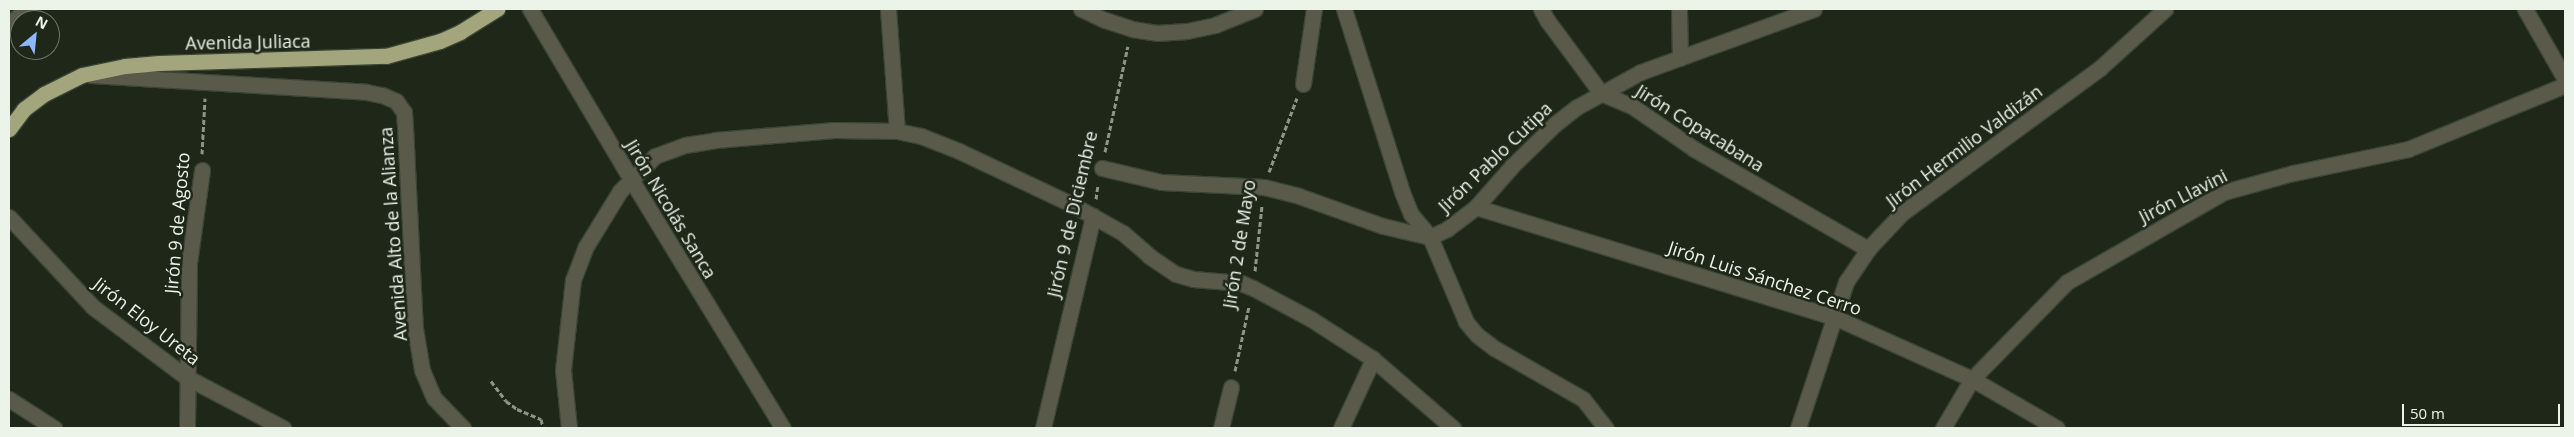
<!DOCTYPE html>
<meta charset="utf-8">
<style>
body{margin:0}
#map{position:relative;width:2574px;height:437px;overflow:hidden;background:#1e2718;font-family:"Open Sans",sans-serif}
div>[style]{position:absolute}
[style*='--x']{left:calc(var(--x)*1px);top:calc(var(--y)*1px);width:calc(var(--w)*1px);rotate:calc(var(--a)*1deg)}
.path>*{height:3px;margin-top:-1.5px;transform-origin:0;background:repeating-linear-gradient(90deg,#8d9589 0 5px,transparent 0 7.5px)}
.roads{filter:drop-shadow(1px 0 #3b4435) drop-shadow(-1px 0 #3b4435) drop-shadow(0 1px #3b4435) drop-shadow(0 -1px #3b4435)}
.minor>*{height:15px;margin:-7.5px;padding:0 7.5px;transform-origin:7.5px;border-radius:7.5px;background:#595a4a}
.highway>*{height:15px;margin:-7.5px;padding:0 7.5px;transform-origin:7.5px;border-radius:7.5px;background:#a3a57d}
span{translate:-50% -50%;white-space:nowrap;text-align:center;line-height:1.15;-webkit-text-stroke:5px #1e2718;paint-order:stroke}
.street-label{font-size:18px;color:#ecf3e9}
.frame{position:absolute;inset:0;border:10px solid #ecf3e9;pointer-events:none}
.north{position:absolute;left:10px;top:10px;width:50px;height:50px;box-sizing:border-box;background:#1e2718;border:1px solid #70796c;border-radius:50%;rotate:28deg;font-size:14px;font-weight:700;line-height:20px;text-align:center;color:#ecf3e9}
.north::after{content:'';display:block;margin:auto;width:18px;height:22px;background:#8db9fc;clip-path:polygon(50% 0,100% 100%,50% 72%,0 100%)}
.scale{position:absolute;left:2402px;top:404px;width:158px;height:22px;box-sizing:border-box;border:2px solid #ecf3e9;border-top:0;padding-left:6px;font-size:15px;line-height:18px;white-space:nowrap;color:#ecf3e9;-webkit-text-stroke:4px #1e2718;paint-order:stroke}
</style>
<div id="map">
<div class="path">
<div style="--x:1105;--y:152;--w:108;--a:-77.8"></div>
<div style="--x:202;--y:154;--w:56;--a:-86.9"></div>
<div style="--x:1269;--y:172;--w:79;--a:-69.3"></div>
<div style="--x:1096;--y:199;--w:14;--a:-82"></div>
<div style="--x:1255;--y:271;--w:66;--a:-83.9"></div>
<div style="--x:1235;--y:371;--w:66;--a:-77.8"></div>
<div style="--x:491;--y:381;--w:25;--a:53"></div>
<div style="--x:506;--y:401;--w:14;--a:36"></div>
<div style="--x:517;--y:409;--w:26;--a:23"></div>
<div style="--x:541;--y:419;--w:9;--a:77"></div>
</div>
<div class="roads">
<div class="minor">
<div style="--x:530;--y:9;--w:200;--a:59.3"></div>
<div style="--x:632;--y:181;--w:289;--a:58.6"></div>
<div style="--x:888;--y:9;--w:122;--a:85.8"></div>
<div style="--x:1081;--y:9;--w:26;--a:25"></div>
<div style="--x:1105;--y:20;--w:28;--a:18"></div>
<div style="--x:1132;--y:29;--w:25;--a:9"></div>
<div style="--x:1157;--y:33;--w:30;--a:-4"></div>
<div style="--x:1187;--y:31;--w:29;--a:-12"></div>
<div style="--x:1215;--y:25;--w:43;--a:-21.8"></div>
<div style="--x:1344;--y:9;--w:192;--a:72.4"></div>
<div style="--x:1402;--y:192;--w:24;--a:68"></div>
<div style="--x:1411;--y:214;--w:30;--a:50"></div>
<div style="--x:1430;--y:237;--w:92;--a:67"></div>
<div style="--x:1466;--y:322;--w:17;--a:50"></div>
<div style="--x:1477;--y:335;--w:21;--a:37"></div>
<div style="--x:1494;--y:348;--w:103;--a:29.8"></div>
<div style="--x:1583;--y:399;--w:37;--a:52"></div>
<div style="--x:1541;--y:9;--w:13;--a:61"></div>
<div style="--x:1547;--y:20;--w:91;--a:53.5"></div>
<div style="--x:1601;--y:93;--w:34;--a:23"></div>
<div style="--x:1632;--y:106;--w:75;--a:34.7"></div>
<div style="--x:1694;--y:149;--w:201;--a:29.9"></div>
<div style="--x:1679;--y:9;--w:49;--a:88.8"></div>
<div style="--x:2525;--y:9;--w:81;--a:60.3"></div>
<div style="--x:9;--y:24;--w:23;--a:-40"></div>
<div style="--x:91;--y:75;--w:276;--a:3.5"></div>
<div style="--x:366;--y:92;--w:16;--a:11"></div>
<div style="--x:382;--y:95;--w:15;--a:23"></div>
<div style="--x:396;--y:101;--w:14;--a:54"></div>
<div style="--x:404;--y:112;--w:14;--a:86"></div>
<div style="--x:405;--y:126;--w:202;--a:87.2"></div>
<div style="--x:415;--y:328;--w:43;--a:80.5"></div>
<div style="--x:422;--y:370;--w:30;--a:67"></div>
<div style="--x:434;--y:398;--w:42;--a:46"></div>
<div style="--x:1303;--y:84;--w:76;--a:-81.7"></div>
<div style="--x:1102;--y:168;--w:61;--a:13.3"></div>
<div style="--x:1161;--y:182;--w:103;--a:2.8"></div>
<div style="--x:1264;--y:187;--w:36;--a:14"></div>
<div style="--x:1299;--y:196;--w:89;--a:19.7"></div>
<div style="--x:1383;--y:226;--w:48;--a:13.2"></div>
<div style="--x:1430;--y:237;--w:19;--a:-25"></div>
<div style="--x:1447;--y:229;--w:36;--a:-37"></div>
<div style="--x:1476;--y:207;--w:55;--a:-48.7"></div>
<div style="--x:1512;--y:166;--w:60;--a:-44.3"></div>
<div style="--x:1555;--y:124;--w:28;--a:-38"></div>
<div style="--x:1577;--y:107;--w:73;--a:-28.7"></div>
<div style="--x:1641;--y:72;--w:184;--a:-20"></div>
<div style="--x:1476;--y:207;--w:375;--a:17.1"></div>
<div style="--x:1834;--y:317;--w:151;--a:24.2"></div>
<div style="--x:1972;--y:379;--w:98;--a:30"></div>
<div style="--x:9;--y:217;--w:123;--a:47"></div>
<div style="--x:93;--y:307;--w:116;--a:37"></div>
<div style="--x:186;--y:377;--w:110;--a:27.7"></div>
<div style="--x:9;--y:399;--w:54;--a:32.8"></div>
<div style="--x:187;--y:428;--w:165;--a:-89.3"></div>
<div style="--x:189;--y:263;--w:94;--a:-82"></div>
<div style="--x:569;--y:428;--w:58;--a:-95.9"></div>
<div style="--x:563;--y:370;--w:91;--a:-83.7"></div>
<div style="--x:573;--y:280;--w:34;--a:-69"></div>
<div style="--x:585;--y:248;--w:67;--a:-58.4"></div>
<div style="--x:620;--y:191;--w:49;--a:-45"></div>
<div style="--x:655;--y:156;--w:32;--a:-20"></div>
<div style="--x:685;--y:145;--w:30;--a:-9"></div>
<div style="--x:715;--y:140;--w:120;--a:-4.8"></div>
<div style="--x:835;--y:130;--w:62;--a:0.9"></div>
<div style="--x:897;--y:131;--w:25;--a:12"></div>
<div style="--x:921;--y:136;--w:41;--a:21.5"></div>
<div style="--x:959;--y:151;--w:124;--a:25.3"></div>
<div style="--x:1071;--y:204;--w:60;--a:29.1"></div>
<div style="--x:1123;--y:233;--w:35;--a:41"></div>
<div style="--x:1149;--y:256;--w:32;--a:34"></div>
<div style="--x:1176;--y:274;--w:18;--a:16"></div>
<div style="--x:1193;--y:279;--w:48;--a:4.8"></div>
<div style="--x:1241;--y:283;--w:13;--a:23"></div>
<div style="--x:1253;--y:288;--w:66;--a:28.1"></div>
<div style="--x:1311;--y:319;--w:74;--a:32.8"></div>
<div style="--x:1373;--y:359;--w:106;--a:40.8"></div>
<div style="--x:1043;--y:428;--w:218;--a:-76.7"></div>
<div style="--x:1221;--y:428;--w:42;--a:-76.3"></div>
<div style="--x:1341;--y:428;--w:76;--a:-65.1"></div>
<div style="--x:1798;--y:428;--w:154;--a:-71.8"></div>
<div style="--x:1846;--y:282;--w:40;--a:-56"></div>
<div style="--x:1868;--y:249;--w:50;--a:-46.6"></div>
<div style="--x:1902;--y:213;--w:245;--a:-36.2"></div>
<div style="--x:2100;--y:68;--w:88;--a:-42.2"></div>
<div style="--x:1943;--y:428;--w:57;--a:-59.4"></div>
<div style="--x:1972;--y:379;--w:136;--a:-45.6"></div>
<div style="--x:2067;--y:282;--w:181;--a:-29.8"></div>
<div style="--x:2224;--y:192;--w:72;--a:-15.4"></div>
<div style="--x:2293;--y:173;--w:117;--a:-11.8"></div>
<div style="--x:2408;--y:149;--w:170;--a:-22.2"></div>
</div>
<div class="highway">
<div style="--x:9;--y:129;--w:25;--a:-53"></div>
<div style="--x:24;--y:109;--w:25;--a:-37"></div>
<div style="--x:44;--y:94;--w:42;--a:-26.6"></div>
<div style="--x:82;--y:75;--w:44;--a:-11.8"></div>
<div style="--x:125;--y:66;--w:34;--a:-5"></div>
<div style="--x:159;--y:63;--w:227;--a:-1.8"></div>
<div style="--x:386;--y:56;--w:56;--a:-15.5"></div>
<div style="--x:440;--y:41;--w:22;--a:-24"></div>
<div style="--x:460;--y:32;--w:44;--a:-31.9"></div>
</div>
</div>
<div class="street-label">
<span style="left:248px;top:42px;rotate:-1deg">Avenida Juliaca</span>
<span style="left:1700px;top:128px;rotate:32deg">Jirón Copacabana</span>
<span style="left:1964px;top:146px;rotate:-37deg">Jirón Hermilio Valdizán</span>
<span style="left:1495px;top:157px;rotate:-44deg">Jirón Pablo Cutipa</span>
<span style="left:2183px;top:196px;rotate:-27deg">Jirón Llavini</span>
<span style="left:671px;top:209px;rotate:59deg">Jirón Nicolás Sanca</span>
<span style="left:1072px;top:214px;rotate:-77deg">Jirón 9 de Diciembre</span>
<span style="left:177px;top:223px;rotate:-85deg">Jirón 9 de Agosto</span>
<span style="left:393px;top:234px;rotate:-94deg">Avenida Alto de la Alianza</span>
<span style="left:1239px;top:244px;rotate:-81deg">Jirón 2 de Mayo</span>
<span style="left:1765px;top:278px;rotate:18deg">Jirón Luis Sánchez Cerro</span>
<span style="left:147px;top:321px;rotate:38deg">Jirón Eloy Ureta</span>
</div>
<div class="frame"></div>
<div class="north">N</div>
<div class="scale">50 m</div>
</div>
